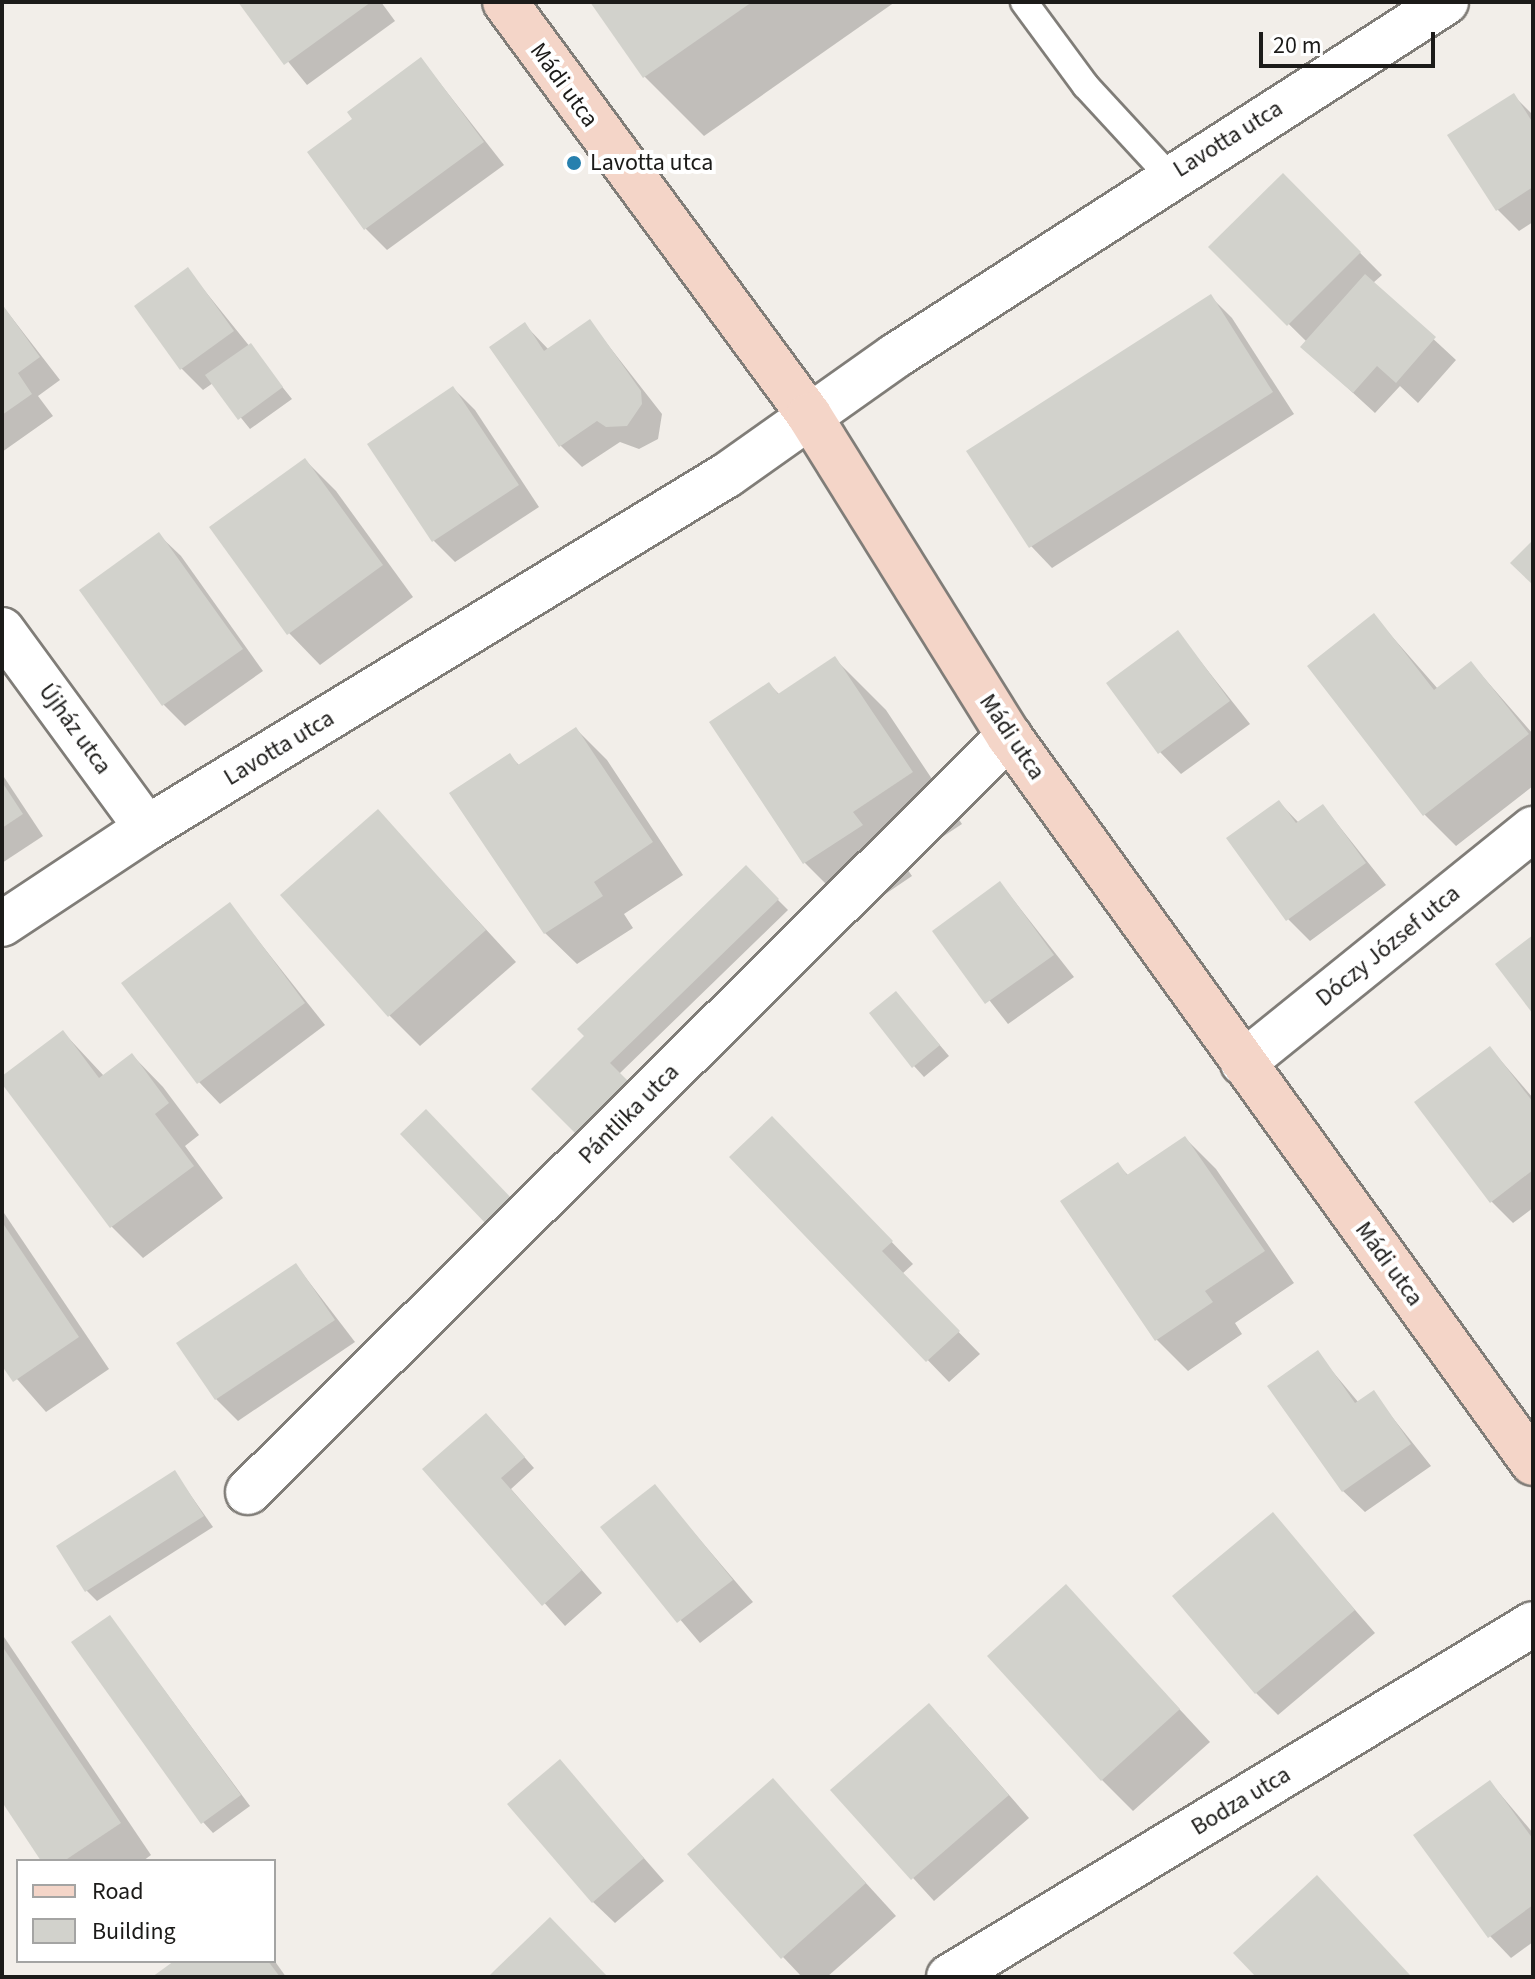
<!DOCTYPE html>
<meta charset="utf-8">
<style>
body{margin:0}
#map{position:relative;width:1535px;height:1979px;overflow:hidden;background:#f2eee9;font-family:"Source Sans 3",sans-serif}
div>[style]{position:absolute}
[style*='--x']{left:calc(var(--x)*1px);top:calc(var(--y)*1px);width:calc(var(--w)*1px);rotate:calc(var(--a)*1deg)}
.shadow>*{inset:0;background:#0003}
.building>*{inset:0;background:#d2d2cc}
.roads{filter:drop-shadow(2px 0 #807d78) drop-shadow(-2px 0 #807d78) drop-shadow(0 2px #807d78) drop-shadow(0 -2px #807d78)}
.lane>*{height:26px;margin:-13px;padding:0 13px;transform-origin:13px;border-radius:13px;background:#fff}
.street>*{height:44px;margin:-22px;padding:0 22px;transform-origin:22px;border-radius:22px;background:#fff}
.secondary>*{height:44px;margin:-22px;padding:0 22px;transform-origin:22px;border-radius:22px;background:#f4d5c8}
.dots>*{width:22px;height:22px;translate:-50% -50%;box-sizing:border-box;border:4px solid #fff;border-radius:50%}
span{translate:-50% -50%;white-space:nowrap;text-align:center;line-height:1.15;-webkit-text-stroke:8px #fff;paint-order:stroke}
.street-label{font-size:24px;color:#1c1b19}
.poi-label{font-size:24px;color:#1c1b19}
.left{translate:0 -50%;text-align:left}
.frame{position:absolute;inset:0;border:4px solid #1c1b19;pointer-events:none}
.legend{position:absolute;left:16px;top:1859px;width:260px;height:104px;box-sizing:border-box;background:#fff;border:2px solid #a4a4a3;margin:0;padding:10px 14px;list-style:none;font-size:24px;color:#1c1b19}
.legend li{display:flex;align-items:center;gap:16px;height:40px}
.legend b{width:40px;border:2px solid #a4a4a3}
.scale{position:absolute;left:1259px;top:32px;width:176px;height:36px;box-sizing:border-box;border:4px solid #1c1b19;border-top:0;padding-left:10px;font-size:24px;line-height:28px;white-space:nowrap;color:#1c1b19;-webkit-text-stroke:6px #fff;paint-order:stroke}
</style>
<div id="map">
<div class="shadow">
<div style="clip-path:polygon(240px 2px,381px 2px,395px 21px,307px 85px)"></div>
<div style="clip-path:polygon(595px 2px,895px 2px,704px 136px,645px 77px)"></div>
<div style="clip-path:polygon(421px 59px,504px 165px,387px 250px,366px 229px,355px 119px)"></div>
<div style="clip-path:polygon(1513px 95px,1533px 115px,1533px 222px,1519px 231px,1497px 209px)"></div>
<div style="clip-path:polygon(1283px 175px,1382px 275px,1373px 283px,1456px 360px,1418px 403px,1400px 386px,1375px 413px,1303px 347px,1307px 342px,1211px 247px)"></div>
<div style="clip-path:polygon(188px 270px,292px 399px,250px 429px,213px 383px,203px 390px,181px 368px)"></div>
<div style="clip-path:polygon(1211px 297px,1232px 318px,1294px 414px,1052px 568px,1031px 546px)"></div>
<div style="clip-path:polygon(2px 305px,60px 380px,38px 396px,53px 416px,2px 452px)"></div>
<div style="clip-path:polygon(590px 322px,662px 414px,658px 439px,639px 449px,620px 442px,582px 467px,561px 446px,492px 347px,525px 325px,549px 350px)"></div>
<div style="clip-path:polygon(453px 388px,475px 410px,539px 507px,455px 562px,434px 541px)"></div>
<div style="clip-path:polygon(305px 460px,336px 491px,413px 597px,320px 665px,289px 633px)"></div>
<div style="clip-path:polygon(159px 535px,181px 556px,263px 671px,185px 726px,164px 705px)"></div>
<div style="clip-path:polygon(1374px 616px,1438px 689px,1471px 663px,1533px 734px,1533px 786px,1456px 846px,1425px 815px,1309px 666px)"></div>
<div style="clip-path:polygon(1178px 633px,1250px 724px,1181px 774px,1160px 752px)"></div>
<div style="clip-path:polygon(835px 659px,886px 710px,962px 824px,903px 863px,912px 876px,856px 914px,805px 863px,769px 684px,780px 695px)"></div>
<div style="clip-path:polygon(576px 729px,607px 760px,683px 875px,624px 914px,633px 928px,577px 964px,545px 933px,452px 794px,510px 756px,520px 766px)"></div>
<div style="clip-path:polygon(2px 774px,43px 836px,2px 863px)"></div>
<div style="clip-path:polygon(1279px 802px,1299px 823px,1323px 806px,1386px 885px,1310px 941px,1288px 919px)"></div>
<div style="clip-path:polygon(378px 812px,516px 962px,420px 1046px,389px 1015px)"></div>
<div style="clip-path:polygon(746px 868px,788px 910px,619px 1074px,648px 1104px,598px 1153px,534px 1089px)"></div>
<div style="clip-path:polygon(1000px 883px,1074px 977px,1008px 1024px,935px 931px)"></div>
<div style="clip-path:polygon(230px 905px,325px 1025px,220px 1104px,199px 1082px)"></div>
<div style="clip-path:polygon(896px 993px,949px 1056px,924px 1077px,914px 1066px)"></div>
<div style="clip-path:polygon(63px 1032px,104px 1076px,132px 1055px,163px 1087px,199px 1135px,185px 1146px,223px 1198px,143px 1258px,112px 1227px,2px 1081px)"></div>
<div style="clip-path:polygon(1490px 1048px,1533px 1098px,1533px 1208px,1513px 1223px,1491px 1201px)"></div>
<div style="clip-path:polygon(1185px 1138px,1216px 1169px,1294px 1283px,1235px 1323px,1242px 1334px,1188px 1371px,1157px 1340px,1063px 1201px,1118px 1165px,1129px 1176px)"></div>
<div style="clip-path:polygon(794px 1141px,913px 1264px,902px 1274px,980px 1354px,949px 1382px,732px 1158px)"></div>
<div style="clip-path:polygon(2px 1210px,109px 1369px,46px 1412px,2px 1362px)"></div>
<div style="clip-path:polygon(296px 1265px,355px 1342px,238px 1421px,216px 1399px)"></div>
<div style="clip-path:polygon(1317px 1353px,1359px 1403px,1373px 1393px,1431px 1466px,1365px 1512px,1343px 1491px)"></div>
<div style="clip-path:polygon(497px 1426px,534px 1468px,511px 1489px,602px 1593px,565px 1626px,425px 1469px)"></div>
<div style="clip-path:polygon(175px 1473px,213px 1527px,97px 1601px,86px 1590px)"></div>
<div style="clip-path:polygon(655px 1487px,753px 1602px,700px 1643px,603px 1528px)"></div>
<div style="clip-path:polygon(1273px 1515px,1375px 1633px,1278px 1715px,1256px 1693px)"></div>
<div style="clip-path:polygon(1066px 1587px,1210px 1742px,1133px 1811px,1102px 1780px)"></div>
<div style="clip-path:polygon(110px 1617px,250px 1806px,213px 1833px,203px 1822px)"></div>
<div style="clip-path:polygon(2px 1634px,151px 1855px,143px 1861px,44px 1861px,2px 1798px)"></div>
<div style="clip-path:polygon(950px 1727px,1029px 1818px,934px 1901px,833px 1790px)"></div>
<div style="clip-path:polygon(560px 1762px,664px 1881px,615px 1923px,593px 1902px)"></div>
<div style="clip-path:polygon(773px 1781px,896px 1916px,827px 1977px,802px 1977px,783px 1957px)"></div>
<div style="clip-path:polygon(1490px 1782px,1533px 1833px,1533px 1942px,1511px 1958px,1490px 1936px)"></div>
<div style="clip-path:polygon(274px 1960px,286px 1977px,155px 1977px,177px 1961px)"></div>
</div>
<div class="building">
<div style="clip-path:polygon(238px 2px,371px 2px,284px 65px)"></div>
<div style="clip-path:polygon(590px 2px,752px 2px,643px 78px)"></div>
<div style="clip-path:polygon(421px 57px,484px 142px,364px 230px,307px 152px,352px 119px,347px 112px)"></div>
<div style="clip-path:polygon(1514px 93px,1533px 123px,1533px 187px,1496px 211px,1447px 135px)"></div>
<div style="clip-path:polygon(1283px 173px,1361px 252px,1287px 326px,1208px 247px)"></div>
<div style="clip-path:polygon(188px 267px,234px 331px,180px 370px,134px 306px)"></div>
<div style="clip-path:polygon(1365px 274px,1436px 337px,1396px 383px,1377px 366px,1353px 393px,1300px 347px)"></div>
<div style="clip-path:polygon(1211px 294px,1273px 392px,1029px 548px,966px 451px)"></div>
<div style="clip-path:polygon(2px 304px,40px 357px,18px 373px,32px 394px,2px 415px)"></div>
<div style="clip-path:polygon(590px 319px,641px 391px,642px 404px,627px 426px,606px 427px,597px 421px,559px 447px,489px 347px,525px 322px,544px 351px)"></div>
<div style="clip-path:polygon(251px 343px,283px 387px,238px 420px,205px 375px)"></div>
<div style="clip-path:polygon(453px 386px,519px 485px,432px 542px,367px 444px)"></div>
<div style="clip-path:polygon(305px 458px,383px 565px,287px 635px,209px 527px)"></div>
<div style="clip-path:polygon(159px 532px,243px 649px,162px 706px,79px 590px)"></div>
<div style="clip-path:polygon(1533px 540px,1533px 585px,1510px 563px)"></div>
<div style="clip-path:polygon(1374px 613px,1434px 690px,1471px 661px,1529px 734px,1423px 816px,1307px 666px)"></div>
<div style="clip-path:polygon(1178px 630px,1230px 701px,1158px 754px,1106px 683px)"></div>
<div style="clip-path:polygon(835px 656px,913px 772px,853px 812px,863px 825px,803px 864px,709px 722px,769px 682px,778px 694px)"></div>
<div style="clip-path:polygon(576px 727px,653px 842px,594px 882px,603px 896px,544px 934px,449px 793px,510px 753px,518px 765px)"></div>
<div style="clip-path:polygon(2px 782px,23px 814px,2px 828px)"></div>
<div style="clip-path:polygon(1279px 800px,1296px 823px,1323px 804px,1366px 863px,1286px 921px,1226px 838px)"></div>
<div style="clip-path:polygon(378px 809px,486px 930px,388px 1017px,280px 895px)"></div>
<div style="clip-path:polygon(746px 865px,779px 899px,610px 1063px,628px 1081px,575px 1133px,531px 1089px,584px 1036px,577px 1029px)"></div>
<div style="clip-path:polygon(1000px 881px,1054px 955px,985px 1004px,932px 931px)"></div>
<div style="clip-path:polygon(230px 902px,305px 1003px,197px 1084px,121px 983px)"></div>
<div style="clip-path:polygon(1533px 935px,1533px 1014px,1495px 964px)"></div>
<div style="clip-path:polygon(896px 991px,940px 1045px,912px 1068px,869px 1013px)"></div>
<div style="clip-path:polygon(63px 1030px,99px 1078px,132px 1053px,169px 1103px,155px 1114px,194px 1166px,110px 1228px,2px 1084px,2px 1076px)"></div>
<div style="clip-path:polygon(1490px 1046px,1533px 1102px,1533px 1170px,1490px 1203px,1414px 1102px)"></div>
<div style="clip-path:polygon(426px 1109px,514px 1201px,488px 1226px,400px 1134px)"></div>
<div style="clip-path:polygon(772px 1116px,893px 1241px,882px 1251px,960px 1331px,926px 1362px,729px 1157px)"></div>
<div style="clip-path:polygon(1185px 1136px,1265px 1251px,1205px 1291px,1213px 1302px,1155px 1341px,1060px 1201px,1118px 1162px,1127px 1175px)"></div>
<div style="clip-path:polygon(2px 1222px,79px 1337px,13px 1382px,2px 1366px)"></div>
<div style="clip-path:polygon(296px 1263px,335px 1320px,215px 1400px,176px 1343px)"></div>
<div style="clip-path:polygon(1318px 1350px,1355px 1403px,1374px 1390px,1411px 1444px,1342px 1492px,1267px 1386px)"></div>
<div style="clip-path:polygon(486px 1413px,525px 1457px,501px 1478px,582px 1570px,542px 1606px,422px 1469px)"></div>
<div style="clip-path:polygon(175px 1470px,204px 1516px,85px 1592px,56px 1546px)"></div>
<div style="clip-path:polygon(655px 1484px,733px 1580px,677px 1623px,600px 1527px)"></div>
<div style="clip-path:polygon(1273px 1512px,1355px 1610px,1255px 1694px,1172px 1596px)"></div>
<div style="clip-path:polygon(1066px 1584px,1180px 1709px,1101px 1781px,987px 1656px)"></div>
<div style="clip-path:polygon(110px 1615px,241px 1795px,201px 1824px,71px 1642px)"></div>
<div style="clip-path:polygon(2px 1646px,121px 1823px,64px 1861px,41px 1861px,2px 1802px)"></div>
<div style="clip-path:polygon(929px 1703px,1009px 1795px,911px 1880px,830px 1790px)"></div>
<div style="clip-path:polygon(560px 1759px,644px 1858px,592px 1903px,507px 1804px)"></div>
<div style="clip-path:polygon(773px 1778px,866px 1883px,781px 1959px,687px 1854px)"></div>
<div style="clip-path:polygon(1490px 1780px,1533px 1839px,1533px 1905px,1488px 1938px,1413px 1835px)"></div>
<div style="clip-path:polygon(1317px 1875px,1410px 1975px,1408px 1977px,1256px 1977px,1233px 1953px)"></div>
<div style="clip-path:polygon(550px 1917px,608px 1977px,488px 1977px,494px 1971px)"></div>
<div style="clip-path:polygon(174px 1961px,268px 1961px,280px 1977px,152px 1977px)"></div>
</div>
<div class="roads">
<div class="lane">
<div style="--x:1024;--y:2;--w:104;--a:53.6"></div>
<div style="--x:1086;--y:86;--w:122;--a:47.3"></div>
</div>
<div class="street">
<div style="--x:2;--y:630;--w:245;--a:53.8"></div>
<div style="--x:2;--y:924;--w:174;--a:-33.5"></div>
<div style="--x:147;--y:828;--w:679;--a:-31.33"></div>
<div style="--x:727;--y:475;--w:206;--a:-35.3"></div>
<div style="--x:895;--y:356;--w:655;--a:-32.72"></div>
<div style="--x:1243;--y:1063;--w:373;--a:-38.9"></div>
<div style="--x:248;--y:1492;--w:1073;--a:-44.81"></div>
<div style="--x:949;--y:1977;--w:682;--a:-31.15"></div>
</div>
<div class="secondary">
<div style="--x:505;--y:2;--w:513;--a:53.64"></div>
<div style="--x:809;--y:415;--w:378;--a:58.1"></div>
<div style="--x:1009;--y:736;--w:896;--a:54.22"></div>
</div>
</div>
<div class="dots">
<div style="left:574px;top:163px;background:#2780ae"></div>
</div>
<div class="street-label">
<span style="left:564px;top:85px;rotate:54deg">Mádi utca</span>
<span style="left:1228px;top:139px;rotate:-32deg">Lavotta utca</span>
<span style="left:75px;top:729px;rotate:54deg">Újház utca</span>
<span style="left:1012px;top:737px;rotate:56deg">Mádi utca</span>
<span style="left:279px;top:748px;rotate:-31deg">Lavotta utca</span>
<span style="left:1388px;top:946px;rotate:-39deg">Dóczy József utca</span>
<span style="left:629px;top:1114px;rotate:-45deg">Pántlika utca</span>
<span style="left:1389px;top:1264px;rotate:54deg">Mádi utca</span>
<span style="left:1241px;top:1801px;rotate:-31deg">Bodza utca</span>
</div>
<div class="poi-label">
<span class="left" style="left:590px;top:163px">Lavotta utca</span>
</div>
<div class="frame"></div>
<ul class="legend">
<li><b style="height:10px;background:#f4d5c8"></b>Road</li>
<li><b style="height:22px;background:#d2d2cc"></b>Building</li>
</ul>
<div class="scale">20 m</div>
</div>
